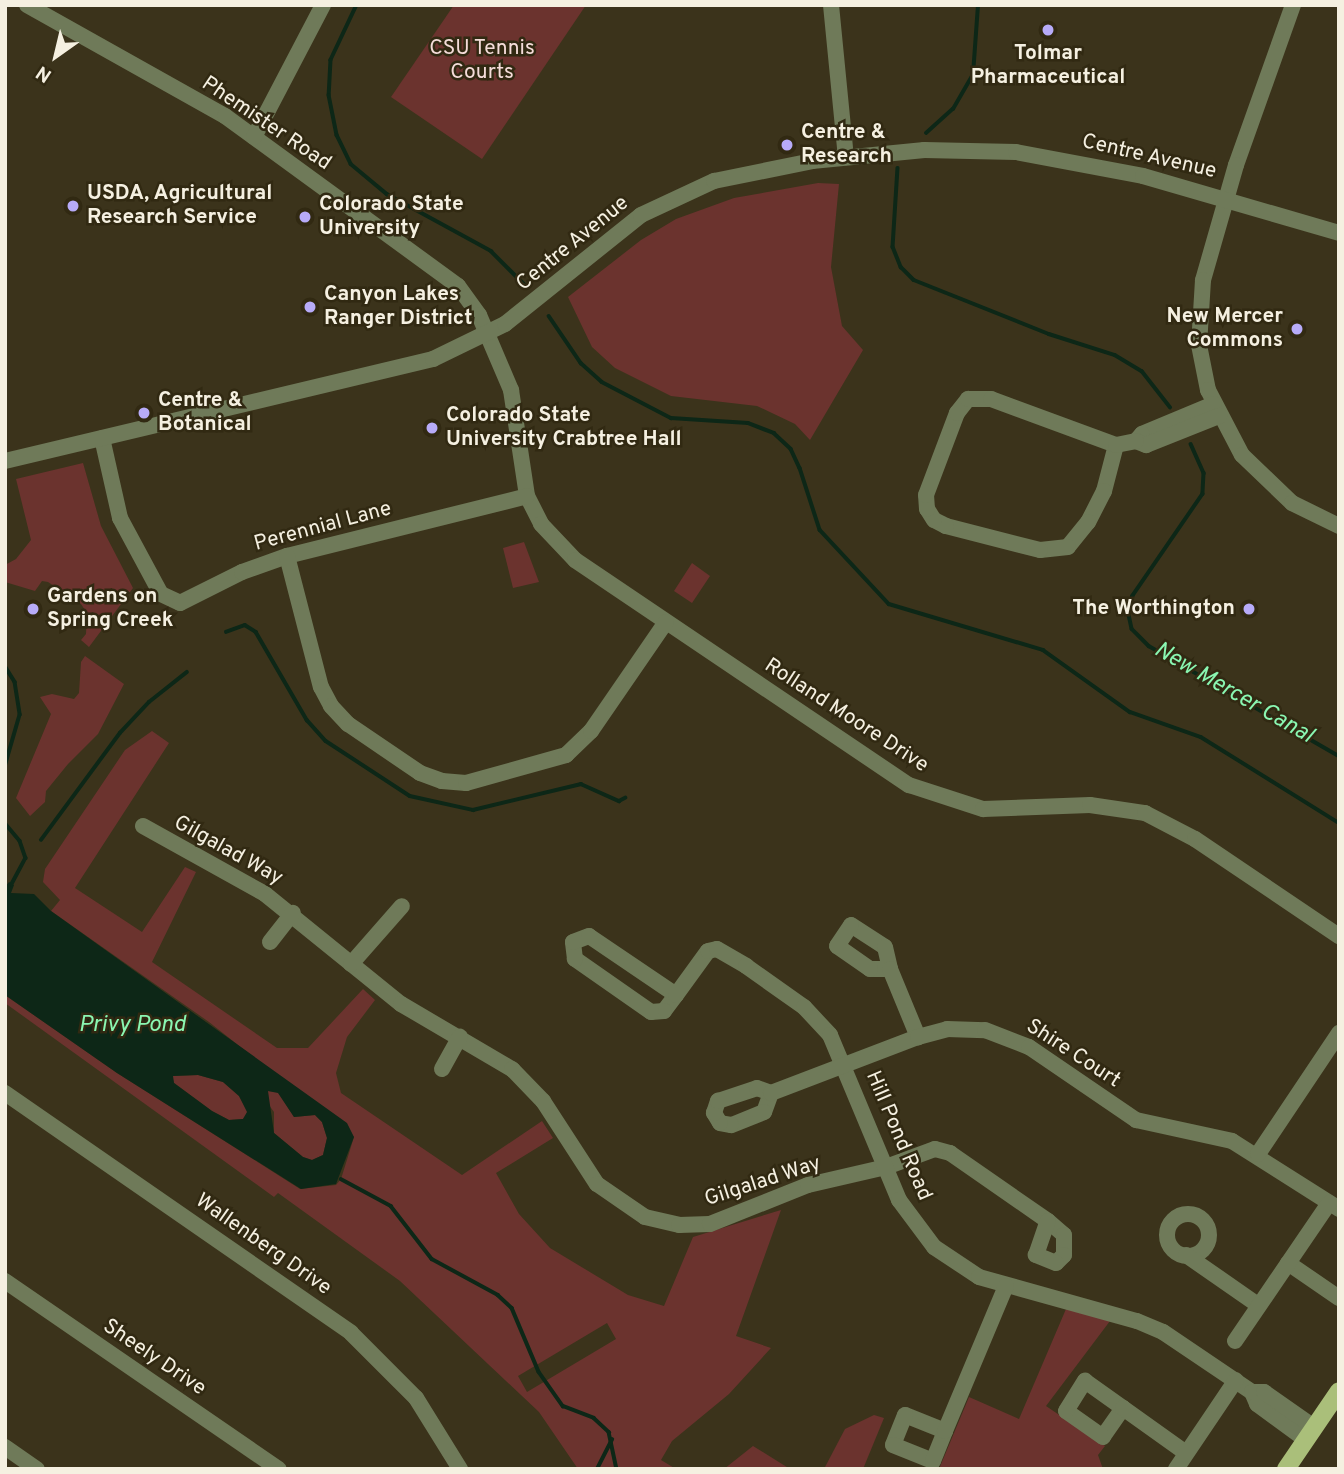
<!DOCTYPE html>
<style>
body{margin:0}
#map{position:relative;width:1344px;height:1474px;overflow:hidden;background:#3b331b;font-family:Overpass,sans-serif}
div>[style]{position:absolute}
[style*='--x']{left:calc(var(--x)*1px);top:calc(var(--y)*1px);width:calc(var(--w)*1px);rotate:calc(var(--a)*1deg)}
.green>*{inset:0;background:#6b332e}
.water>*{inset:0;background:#0d2717}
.stream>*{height:3.5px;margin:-1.75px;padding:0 1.75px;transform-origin:1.75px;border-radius:1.75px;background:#0d2717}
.minor>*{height:16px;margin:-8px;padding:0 8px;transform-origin:8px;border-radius:8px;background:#6f7a59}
.minor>.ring{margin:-8px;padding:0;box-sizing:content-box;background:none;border:16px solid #6f7a59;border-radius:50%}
.major>*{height:18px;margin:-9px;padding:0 9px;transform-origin:9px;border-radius:9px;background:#aabf7a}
.dots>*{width:19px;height:19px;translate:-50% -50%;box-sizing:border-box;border:4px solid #312912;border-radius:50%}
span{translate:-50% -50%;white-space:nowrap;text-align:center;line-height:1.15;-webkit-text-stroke:5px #312912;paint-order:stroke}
.park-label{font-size:21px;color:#f5dcd9}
.poi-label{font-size:21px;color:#f5f0e1;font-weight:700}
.left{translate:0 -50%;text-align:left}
.right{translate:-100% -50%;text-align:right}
.street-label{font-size:21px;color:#f5f0e1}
.water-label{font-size:23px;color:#8af7b2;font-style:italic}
.frame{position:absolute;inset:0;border:7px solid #f5f0e1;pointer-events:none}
.north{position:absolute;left:21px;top:21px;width:70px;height:70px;-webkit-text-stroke:5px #312912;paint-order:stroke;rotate:214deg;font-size:19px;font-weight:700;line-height:28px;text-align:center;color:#f5f0e1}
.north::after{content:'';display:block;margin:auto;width:24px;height:32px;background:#f5f0e1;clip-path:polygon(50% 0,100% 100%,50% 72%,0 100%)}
</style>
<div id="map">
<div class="green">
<div style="clip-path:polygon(454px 5px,586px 5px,482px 159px,391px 97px)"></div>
<div style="clip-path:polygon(818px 183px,839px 184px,831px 267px,842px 326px,863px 350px,810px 440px,795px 424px,757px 406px,671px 396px,615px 368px,592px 347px,568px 297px,641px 240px,676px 219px,734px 198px)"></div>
<div style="clip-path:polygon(83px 463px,101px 526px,133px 588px,89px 647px,81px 640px,86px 634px,87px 613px,81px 604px,48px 582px,42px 581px,35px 591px,5px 582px,5px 565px,16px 559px,31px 540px,16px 479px)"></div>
<div style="clip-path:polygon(524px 542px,539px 582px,513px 588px,503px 548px)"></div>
<div style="clip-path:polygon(692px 563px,710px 576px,692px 603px,674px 591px)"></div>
<div style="clip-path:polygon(85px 656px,124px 684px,98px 734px,68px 764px,46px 791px,45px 802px,30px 816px,16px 798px,51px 714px,40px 697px,52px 694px,74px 699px,79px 693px,81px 662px)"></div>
<div style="clip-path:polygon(evenodd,152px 731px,169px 743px,75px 888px,142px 932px,185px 867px,196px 872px,152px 962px,277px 1048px,308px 1048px,363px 989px,375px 1000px,347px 1037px,336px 1073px,341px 1093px,462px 1175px,542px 1121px,553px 1138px,496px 1173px,519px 1214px,550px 1248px,628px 1295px,664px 1306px,693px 1237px,781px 1210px,736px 1336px,771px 1348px,729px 1394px,672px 1441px,661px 1460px,676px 1469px,578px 1469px,539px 1412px,400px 1281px,278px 1193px,274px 1197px,5px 1003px,5px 995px,117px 1073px,300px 1189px,336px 1185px,341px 1179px,354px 1137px,209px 1022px,51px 911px,60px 900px,43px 882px,45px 869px,125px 750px,152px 731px,607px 1323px,616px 1339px,527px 1392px,518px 1376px,607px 1323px)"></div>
<div style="clip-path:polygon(198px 1075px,223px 1082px,239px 1096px,248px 1112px,243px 1119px,229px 1120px,212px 1111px,174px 1083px,172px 1076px)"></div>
<div style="clip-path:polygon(268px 1091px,278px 1092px,294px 1117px,315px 1115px,322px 1122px,327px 1138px,323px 1155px,312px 1160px,303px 1157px,274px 1133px,274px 1112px,266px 1101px)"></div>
<div style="clip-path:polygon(1066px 1309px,1110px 1321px,1046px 1406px,1105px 1446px,1098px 1455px,1103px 1469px,939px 1469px,969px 1397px,1019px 1419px)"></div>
<div style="clip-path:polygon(874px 1415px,884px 1418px,863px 1469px,824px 1469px,845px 1429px)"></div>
<div style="clip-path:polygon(753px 1446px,790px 1469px,724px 1469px)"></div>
</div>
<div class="water">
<div style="clip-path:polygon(evenodd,9px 882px,14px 885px,11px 893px,34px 894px,51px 911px,347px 1123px,354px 1137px,336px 1184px,301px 1189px,117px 1073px,5px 995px,5px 887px,9px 882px,198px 1075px,223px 1082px,239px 1096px,247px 1112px,243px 1119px,229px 1120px,212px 1111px,174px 1083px,173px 1076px,198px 1075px,9px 882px,268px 1091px,278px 1093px,294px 1117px,315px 1115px,322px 1122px,327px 1138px,323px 1155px,312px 1160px,303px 1157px,274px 1133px,268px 1091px)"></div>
</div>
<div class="stream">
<div style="--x:357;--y:5;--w:61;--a:115.3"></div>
<div style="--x:331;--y:60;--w:35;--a:93"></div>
<div style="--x:329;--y:95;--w:41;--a:78.7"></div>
<div style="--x:337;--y:135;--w:32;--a:64"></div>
<div style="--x:351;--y:164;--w:47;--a:39.8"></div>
<div style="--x:387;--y:194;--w:119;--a:28.7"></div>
<div style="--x:491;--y:251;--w:47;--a:45"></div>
<div style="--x:926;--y:133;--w:36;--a:-42"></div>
<div style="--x:953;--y:109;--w:39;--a:-60"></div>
<div style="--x:973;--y:75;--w:70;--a:-85.9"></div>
<div style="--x:898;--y:168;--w:79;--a:93.6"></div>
<div style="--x:893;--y:247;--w:22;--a:68"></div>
<div style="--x:901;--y:267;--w:18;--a:45"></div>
<div style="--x:914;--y:280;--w:145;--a:21.8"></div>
<div style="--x:1049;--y:334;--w:69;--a:17.7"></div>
<div style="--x:1115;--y:355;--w:31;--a:31"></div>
<div style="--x:1142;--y:371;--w:46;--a:52.1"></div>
<div style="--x:549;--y:316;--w:57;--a:55.8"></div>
<div style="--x:581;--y:363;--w:28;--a:42"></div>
<div style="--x:602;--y:382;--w:78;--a:27.6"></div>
<div style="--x:671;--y:418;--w:77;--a:3.7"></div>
<div style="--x:748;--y:423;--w:28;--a:21"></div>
<div style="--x:774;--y:433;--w:23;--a:43"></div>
<div style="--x:791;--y:449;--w:21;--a:65"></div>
<div style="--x:800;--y:468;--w:65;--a:72.1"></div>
<div style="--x:820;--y:530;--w:101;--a:47"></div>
<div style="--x:889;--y:604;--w:161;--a:16.6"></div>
<div style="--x:1043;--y:650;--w:107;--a:35.5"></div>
<div style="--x:1130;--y:712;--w:75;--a:19.4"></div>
<div style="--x:1201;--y:737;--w:163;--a:31.9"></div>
<div style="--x:1191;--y:444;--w:32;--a:66"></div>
<div style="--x:1204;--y:473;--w:21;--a:93"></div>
<div style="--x:1203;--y:494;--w:124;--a:124.5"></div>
<div style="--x:1133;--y:596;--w:15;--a:110"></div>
<div style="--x:1128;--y:610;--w:19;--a:78"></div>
<div style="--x:1132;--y:629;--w:24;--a:45"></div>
<div style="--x:1149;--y:646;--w:220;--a:30.1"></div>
<div style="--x:226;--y:632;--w:20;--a:-20"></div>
<div style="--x:245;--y:625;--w:13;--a:32"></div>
<div style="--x:256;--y:632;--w:102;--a:59.9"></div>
<div style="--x:307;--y:720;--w:28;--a:48"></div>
<div style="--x:326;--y:741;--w:100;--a:33.2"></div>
<div style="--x:410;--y:796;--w:65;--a:12.5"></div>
<div style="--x:473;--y:810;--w:111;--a:-13.5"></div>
<div style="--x:581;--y:784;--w:42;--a:24.1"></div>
<div style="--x:619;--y:801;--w:7;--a:-27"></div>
<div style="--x:5;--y:666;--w:19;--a:58"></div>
<div style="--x:15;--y:682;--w:33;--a:81"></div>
<div style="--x:20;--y:715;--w:54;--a:106.1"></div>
<div style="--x:5;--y:823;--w:23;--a:50"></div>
<div style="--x:20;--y:841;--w:18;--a:71"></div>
<div style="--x:26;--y:858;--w:30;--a:118"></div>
<div style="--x:41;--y:840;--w:133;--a:-53.6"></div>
<div style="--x:120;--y:733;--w:42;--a:-46.9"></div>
<div style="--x:149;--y:702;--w:48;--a:-38.3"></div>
<div style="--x:341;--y:1179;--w:57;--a:28.4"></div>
<div style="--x:391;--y:1206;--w:67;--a:52.3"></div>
<div style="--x:432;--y:1259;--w:75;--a:28.6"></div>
<div style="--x:498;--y:1295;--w:19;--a:43"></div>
<div style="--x:512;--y:1308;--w:69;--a:67.1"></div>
<div style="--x:539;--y:1372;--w:42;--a:54.8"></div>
<div style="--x:563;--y:1406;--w:33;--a:21"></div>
<div style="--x:594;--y:1418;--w:21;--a:43"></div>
<div style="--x:609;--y:1432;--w:38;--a:78"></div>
<div style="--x:597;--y:1469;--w:33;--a:-63"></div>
</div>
<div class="minor">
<div style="--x:27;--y:5;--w:227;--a:29.3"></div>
<div style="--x:225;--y:116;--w:288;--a:36.1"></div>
<div style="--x:458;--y:286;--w:36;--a:54"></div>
<div style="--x:479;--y:315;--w:82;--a:66.9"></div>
<div style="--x:511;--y:390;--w:107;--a:81.4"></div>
<div style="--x:527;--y:496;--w:31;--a:63"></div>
<div style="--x:541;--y:524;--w:50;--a:46.6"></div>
<div style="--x:575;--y:560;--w:403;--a:34"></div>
<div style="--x:909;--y:785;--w:78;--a:18"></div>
<div style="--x:983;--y:809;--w:107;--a:-2.1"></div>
<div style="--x:1090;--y:805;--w:56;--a:8.3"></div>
<div style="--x:1145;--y:813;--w:56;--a:27.5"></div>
<div style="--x:1195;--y:839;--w:174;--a:34"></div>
<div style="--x:831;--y:5;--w:153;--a:84.4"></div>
<div style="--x:1293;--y:5;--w:170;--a:109.6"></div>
<div style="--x:1236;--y:165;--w:120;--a:106"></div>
<div style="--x:1203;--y:280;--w:65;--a:93.5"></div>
<div style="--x:1199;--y:345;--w:46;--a:78.7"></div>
<div style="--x:1208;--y:390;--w:73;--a:62.4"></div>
<div style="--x:1242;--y:455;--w:69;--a:43.8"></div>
<div style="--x:1292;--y:503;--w:52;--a:26.1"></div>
<div style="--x:254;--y:137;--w:149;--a:-62.4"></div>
<div style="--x:1214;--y:404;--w:78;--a:157.4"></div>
<div style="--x:1142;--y:434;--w:9;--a:131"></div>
<div style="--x:1136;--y:441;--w:11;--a:22"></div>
<div style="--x:1146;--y:445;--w:79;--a:-21.7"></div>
<div style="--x:102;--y:438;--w:82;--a:77.3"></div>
<div style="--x:120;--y:518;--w:86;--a:61.7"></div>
<div style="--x:161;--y:594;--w:21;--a:25"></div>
<div style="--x:180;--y:603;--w:69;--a:-26.6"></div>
<div style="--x:242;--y:572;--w:48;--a:-19.6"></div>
<div style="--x:287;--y:556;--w:247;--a:-14"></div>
<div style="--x:1116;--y:445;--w:48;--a:104.6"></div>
<div style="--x:1104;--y:491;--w:35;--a:117"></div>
<div style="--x:1088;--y:522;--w:32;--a:129"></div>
<div style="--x:1068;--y:547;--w:28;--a:174"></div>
<div style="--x:1040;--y:550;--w:97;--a:-165.7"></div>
<div style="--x:946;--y:526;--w:13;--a:-153"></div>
<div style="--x:934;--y:520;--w:13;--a:-122"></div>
<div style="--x:927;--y:509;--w:14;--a:-94"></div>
<div style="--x:926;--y:495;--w:88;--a:-69.3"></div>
<div style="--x:957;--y:413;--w:18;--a:-52"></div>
<div style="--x:968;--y:399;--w:23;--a:0"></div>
<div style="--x:991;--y:399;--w:133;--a:20.2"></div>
<div style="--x:1116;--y:445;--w:20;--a:-11"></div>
<div style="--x:5;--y:461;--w:440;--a:-13.4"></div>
<div style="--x:433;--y:359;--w:80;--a:-25.9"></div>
<div style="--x:505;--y:324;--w:174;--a:-38.7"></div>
<div style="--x:641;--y:215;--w:81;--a:-25"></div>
<div style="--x:714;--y:181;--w:100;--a:-11.5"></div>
<div style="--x:812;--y:161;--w:113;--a:-5.6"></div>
<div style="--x:924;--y:150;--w:92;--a:1.2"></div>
<div style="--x:1016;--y:152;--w:129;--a:10.7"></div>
<div style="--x:1143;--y:176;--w:204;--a:16.2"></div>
<div style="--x:287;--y:556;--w:135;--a:75.5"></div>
<div style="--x:321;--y:687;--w:21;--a:62"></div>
<div style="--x:331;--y:706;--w:25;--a:47"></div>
<div style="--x:348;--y:724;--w:87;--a:34.2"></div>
<div style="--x:420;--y:773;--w:23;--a:20"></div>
<div style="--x:442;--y:781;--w:24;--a:5"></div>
<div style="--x:466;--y:783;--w:104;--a:-15.6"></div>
<div style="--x:566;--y:755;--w:35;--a:-44"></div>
<div style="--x:591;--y:731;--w:132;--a:-55.5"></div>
<div style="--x:143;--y:826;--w:140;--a:29.1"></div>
<div style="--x:265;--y:894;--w:175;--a:39"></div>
<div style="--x:401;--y:1004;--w:129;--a:30.4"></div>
<div style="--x:512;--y:1069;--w:45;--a:45.9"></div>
<div style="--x:543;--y:1101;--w:99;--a:57"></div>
<div style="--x:597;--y:1184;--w:58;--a:34.5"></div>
<div style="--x:645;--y:1217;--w:35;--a:13"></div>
<div style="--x:679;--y:1225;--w:31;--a:-2"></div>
<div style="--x:710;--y:1224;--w:105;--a:-21.7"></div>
<div style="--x:808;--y:1185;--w:80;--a:-13"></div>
<div style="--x:886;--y:1167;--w:52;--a:-20.2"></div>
<div style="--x:935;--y:1149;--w:16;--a:15"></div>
<div style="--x:950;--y:1153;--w:119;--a:34.8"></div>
<div style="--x:851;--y:925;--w:40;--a:32.9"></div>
<div style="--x:885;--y:947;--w:23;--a:77"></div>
<div style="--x:890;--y:969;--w:20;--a:180"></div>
<div style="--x:870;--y:969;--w:40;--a:-145.1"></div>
<div style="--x:837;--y:946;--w:25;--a:-56"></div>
<div style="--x:270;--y:942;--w:37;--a:-52"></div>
<div style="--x:351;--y:964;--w:77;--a:-48.7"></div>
<div style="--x:890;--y:969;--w:74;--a:67.6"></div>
<div style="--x:676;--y:995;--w:20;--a:127"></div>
<div style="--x:664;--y:1011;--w:13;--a:176"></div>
<div style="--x:651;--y:1012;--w:93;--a:-145.1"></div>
<div style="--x:575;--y:959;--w:17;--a:-97"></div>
<div style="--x:573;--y:942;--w:17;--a:-21"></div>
<div style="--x:589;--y:936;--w:105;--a:34.1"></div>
<div style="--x:676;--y:995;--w:54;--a:-54"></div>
<div style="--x:708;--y:951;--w:9;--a:-13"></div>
<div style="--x:717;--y:949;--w:34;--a:30"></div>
<div style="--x:746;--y:966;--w:71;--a:35.3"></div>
<div style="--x:804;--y:1007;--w:38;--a:47"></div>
<div style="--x:830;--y:1035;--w:179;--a:67.3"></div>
<div style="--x:899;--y:1200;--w:59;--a:53.3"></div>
<div style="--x:934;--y:1247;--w:54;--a:33.7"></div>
<div style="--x:979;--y:1277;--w:164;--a:15.6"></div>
<div style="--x:1137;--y:1321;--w:28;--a:23"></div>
<div style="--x:1163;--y:1332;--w:107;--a:34"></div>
<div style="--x:1252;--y:1392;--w:13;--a:67"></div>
<div style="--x:1257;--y:1404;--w:61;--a:36.3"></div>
<div style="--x:442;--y:1069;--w:37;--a:-61"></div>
<div style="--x:5;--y:1093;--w:421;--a:34.7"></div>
<div style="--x:351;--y:1333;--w:92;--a:45"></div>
<div style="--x:416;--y:1398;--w:84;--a:58.2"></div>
<div style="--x:771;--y:1093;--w:20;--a:110"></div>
<div style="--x:764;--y:1112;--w:35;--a:158"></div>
<div style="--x:731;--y:1125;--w:11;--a:-170"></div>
<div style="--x:720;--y:1123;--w:12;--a:-121"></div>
<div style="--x:714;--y:1113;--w:13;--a:-72"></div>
<div style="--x:718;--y:1101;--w:41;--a:-18.4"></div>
<div style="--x:757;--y:1088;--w:15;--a:20"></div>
<div style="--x:771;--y:1093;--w:157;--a:-20.9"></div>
<div style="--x:918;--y:1037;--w:30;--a:-15"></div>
<div style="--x:947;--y:1029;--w:38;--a:2"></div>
<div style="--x:985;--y:1030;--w:47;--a:21.1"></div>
<div style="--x:1029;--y:1047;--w:130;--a:34.3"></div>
<div style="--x:1136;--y:1120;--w:98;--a:12.3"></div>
<div style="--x:1232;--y:1141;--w:127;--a:32.4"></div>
<div style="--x:1258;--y:1154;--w:146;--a:-56.2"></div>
<div class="ring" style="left:1167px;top:1214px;width:26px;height:26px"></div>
<div style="--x:1048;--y:1221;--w:21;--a:41"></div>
<div style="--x:1064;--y:1235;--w:20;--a:90"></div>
<div style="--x:1064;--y:1255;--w:11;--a:135"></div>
<div style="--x:1056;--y:1263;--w:22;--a:-158"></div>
<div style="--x:1036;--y:1255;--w:36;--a:-71"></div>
<div style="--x:1186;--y:1255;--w:88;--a:34.8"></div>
<div style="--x:1288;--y:1263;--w:62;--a:34.5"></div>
<div style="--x:5;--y:1281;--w:332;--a:34.5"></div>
<div style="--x:1235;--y:1341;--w:167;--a:-55.7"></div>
<div style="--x:1252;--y:1392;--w:12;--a:0"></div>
<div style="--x:1264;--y:1392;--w:61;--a:35"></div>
<div style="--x:1123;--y:1408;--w:35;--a:125"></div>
<div style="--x:1103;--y:1437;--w:45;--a:-144.9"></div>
<div style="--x:1066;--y:1411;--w:36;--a:-58"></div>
<div style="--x:1085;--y:1381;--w:47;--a:35.4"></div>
<div style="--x:1123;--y:1408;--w:77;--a:35.5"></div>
<div style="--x:945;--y:1431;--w:43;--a:-158.2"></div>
<div style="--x:905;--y:1415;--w:32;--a:112"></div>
<div style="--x:893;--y:1445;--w:43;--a:21.8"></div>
<div style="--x:933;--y:1461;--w:32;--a:-68"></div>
<div style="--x:945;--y:1431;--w:157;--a:-67.2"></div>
<div style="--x:5;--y:1447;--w:39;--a:35"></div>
<div style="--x:1176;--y:1469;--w:107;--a:-56"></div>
</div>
<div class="major">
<div style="--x:1286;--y:1469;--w:94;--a:-55.8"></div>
</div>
<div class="dots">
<div style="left:1048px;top:30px;background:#b7abf8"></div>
<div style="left:787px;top:145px;background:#b7abf8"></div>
<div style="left:73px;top:206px;background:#b7abf8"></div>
<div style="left:305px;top:217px;background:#b7abf8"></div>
<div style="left:310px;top:307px;background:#b7abf8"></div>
<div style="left:1297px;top:329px;background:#b7abf8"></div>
<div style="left:144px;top:413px;background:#b7abf8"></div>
<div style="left:432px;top:428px;background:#b7abf8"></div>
<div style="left:33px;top:609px;background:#b7abf8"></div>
<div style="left:1249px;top:609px;background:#b7abf8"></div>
</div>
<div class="park-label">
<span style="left:482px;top:61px">CSU Tennis<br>Courts</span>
</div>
<div class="poi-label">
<span style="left:1048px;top:66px">Tolmar<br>Pharmaceutical</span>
<span class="left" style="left:801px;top:145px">Centre &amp;<br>Research</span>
<span class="left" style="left:87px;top:206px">USDA, Agricultural<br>Research Service</span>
<span class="left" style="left:319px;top:217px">Colorado State<br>University</span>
<span class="left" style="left:324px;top:307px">Canyon Lakes<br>Ranger District</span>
<span class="right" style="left:1283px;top:329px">New Mercer<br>Commons</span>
<span class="left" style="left:158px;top:413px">Centre &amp;<br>Botanical</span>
<span class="left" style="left:446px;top:428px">Colorado State<br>University Crabtree Hall</span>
<span class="left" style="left:47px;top:609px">Gardens on<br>Spring Creek</span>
<span class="right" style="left:1235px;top:609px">The Worthington</span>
</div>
<div class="street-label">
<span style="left:266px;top:124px;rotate:34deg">Phemister Road</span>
<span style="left:1149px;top:157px;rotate:13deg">Centre Avenue</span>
<span style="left:573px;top:244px;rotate:-39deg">Centre Avenue</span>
<span style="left:323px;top:527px;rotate:-15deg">Perennial Lane</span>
<span style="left:846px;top:716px;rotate:33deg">Rolland Moore Drive</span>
<span style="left:228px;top:851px;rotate:29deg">Gilgalad Way</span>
<span style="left:1073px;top:1054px;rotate:33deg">Shire Court</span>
<span style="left:898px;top:1136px;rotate:67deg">Hill Pond Road</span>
<span style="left:763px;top:1182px;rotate:-18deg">Gilgalad Way</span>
<span style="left:263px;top:1245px;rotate:35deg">Wallenberg Drive</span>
<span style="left:154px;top:1358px;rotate:34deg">Sheely Drive</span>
</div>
<div class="water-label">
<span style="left:1233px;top:694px;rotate:30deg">New Mercer Canal</span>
<span style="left:132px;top:1026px">Privy Pond</span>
</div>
<div class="frame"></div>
<div class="north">N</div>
</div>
